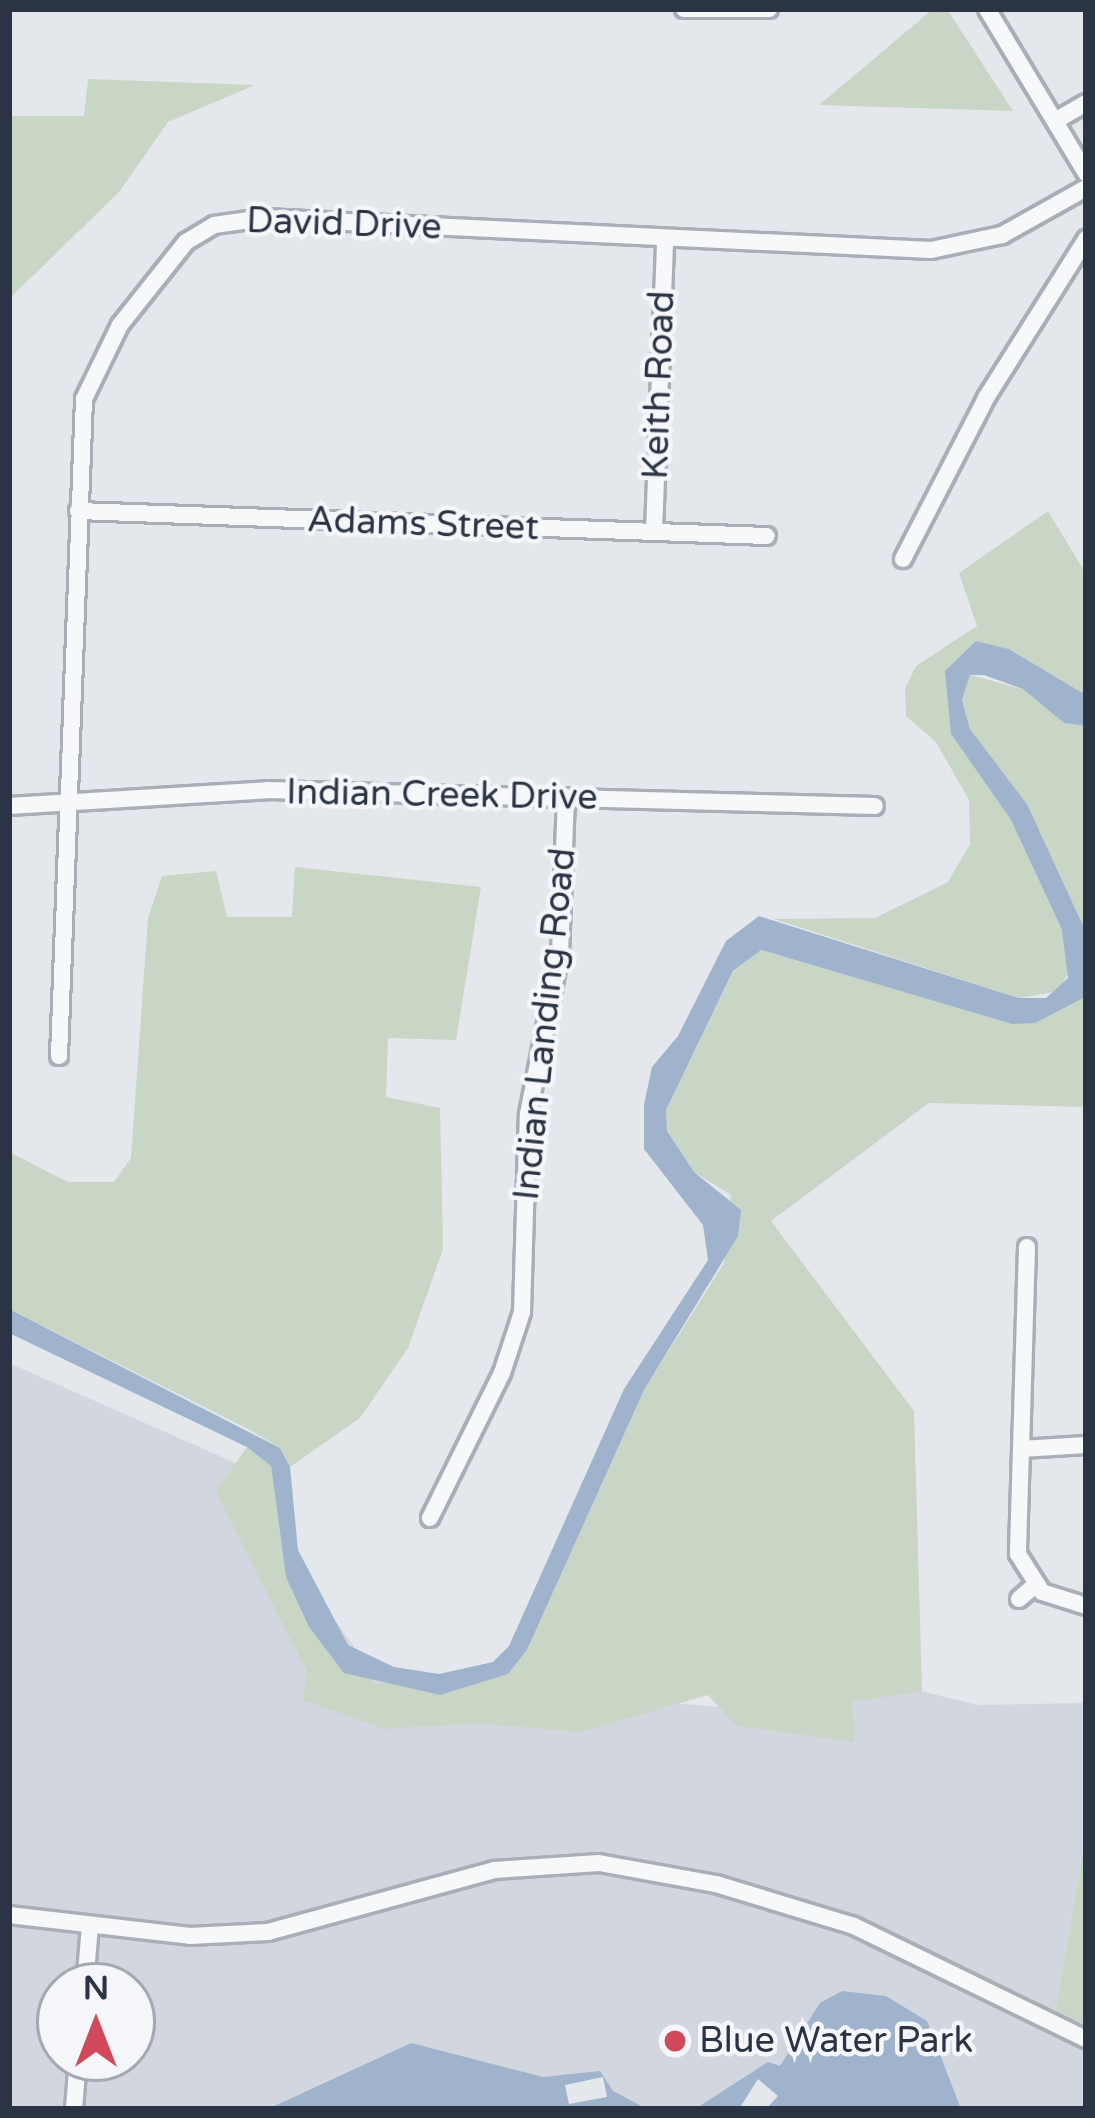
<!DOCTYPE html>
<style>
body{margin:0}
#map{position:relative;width:1095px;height:2118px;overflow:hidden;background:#e4e7ec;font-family:"Varela Round",sans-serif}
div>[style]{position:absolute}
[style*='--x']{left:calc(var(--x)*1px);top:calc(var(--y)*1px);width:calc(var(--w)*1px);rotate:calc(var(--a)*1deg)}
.built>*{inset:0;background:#d2d6de}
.green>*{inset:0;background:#c9d6c5}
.water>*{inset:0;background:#9fb4cc}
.pier>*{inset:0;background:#e4e7ec}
.roads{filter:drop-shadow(3px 0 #a9aeb7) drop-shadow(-3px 0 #a9aeb7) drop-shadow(0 3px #a9aeb7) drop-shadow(0 -3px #a9aeb7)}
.minor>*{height:16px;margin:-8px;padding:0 8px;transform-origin:8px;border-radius:8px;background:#f7f8fa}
.dots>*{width:33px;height:33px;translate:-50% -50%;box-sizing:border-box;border:6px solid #f4f6f9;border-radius:50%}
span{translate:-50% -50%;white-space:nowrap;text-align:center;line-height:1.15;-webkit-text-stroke:9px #f4f6f9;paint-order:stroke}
.street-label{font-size:36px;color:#2b3445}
.poi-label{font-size:36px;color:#2b3445}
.left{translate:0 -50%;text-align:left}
.frame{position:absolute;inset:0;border:12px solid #2b3445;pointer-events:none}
.north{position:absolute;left:36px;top:1962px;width:120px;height:120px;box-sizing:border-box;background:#f4f6f9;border:3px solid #a4a8b1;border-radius:50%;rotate:0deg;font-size:33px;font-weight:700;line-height:48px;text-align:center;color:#2b3445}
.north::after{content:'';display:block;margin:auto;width:42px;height:54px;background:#d1495b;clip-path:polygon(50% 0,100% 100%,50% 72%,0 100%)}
</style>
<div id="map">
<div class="built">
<div style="clip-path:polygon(evenodd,9px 1363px,240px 1465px,279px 1541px,374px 1675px,717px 1707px,805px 1663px,978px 1705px,1086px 1703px,1086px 1835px,1055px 2011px,1086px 2024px,1086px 2109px,9px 2109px,9px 1363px,60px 1986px,132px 1986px,132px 2058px,60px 2058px,60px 1986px)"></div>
</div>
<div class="green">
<div style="clip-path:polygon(933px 9px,947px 9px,1013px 111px,819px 105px)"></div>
<div style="clip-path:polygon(88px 79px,255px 85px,168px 122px,119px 192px,9px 299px,9px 116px,84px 116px)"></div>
<div style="clip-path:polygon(1048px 511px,1086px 574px,1086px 695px,1009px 649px,976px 641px,951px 734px,1011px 820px,1062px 930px,1070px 968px,1060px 991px,1019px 998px,774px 919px,875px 918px,948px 882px,970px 844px,969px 800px,936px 742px,906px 716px,905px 689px,916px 666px,977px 626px,959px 573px)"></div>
<div style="clip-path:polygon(970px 675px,1023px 689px,1064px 723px,1086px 726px,1086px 932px,1027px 804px,970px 729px,962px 700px)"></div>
<div style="clip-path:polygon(295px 867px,481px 887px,456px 1040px,388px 1038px,386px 1097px,440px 1108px,443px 1249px,408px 1348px,360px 1418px,290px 1467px,280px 1448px,250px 1430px,9px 1309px,9px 1152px,68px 1182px,114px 1182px,131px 1158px,148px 918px,162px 876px,216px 871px,227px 917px,292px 917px)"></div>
<div style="clip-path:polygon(760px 950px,1012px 1024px,1086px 995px,1086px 1107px,929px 1103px,771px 1221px,914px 1411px,922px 1691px,852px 1702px,855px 1742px,737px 1726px,708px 1695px,580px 1732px,477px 1723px,384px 1729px,303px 1700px,307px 1672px,216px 1491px,247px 1447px,271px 1466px,286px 1577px,375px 1684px,508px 1674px,527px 1650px,644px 1390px,724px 1263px,731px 1195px,694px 1172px,667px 1131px,666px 1110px,733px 972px)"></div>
<div style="clip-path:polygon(1086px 1835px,1086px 2024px,1055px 2012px)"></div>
</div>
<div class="water">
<div style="clip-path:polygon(976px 641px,1009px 649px,1086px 695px,1086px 726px,1064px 723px,1023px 689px,984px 675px,970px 675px,962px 700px,970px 729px,1027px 804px,1086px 932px,1085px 997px,1035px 1023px,1012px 1024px,761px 950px,733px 971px,666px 1110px,667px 1131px,694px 1172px,741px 1210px,738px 1236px,644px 1390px,527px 1650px,508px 1674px,440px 1695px,344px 1673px,309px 1627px,286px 1577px,271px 1466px,247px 1447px,9px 1333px,9px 1309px,280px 1448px,290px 1467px,298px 1550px,348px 1645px,394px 1667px,439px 1674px,493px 1662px,509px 1646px,624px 1389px,708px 1260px,703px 1225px,644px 1149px,644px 1105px,652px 1067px,678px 1036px,726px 941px,759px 916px,1019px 998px,1046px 998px,1068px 978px,1062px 930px,1011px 820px,951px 734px,945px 671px)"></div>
<div style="clip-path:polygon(842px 1991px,886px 1996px,927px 2021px,961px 2109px,695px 2109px,768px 2062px,780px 2066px,820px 2003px)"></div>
<div style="clip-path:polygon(411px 2043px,543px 2077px,600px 2071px,613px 2091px,647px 2109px,268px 2109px)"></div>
</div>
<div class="pier">
<div style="clip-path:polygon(603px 2077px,607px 2097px,569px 2104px,565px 2085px)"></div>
<div style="clip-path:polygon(758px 2079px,778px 2096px,766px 2109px,739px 2109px)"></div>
</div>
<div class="roads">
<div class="minor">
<div style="--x:684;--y:9;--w:85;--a:0"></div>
<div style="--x:987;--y:9;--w:192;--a:58.9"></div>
<div style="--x:1055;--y:121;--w:36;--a:-30"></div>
<div style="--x:78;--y:511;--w:689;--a:2.08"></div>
<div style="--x:654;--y:531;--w:292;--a:-87.8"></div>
<div style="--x:903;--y:559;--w:181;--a:-62.7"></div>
<div style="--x:986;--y:398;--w:188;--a:-57.8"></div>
<div style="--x:9;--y:806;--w:259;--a:-3.5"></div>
<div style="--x:268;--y:790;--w:607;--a:1.51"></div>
<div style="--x:59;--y:1056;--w:657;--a:-87.82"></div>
<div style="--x:84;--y:399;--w:82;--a:-64.1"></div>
<div style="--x:120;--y:325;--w:106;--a:-51.5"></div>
<div style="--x:186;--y:242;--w:33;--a:-31"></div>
<div style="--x:214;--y:225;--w:50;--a:-8"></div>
<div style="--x:264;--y:218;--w:668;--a:2.75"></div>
<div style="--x:931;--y:250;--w:73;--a:-11.9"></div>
<div style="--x:1002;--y:235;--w:96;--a:-29.2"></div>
<div style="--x:1027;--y:1247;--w:307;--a:91.7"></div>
<div style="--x:1018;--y:1554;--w:45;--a:57.7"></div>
<div style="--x:1042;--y:1592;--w:46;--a:17.7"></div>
<div style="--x:1021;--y:1449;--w:65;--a:-3.5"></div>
<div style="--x:430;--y:1518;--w:162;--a:-63.6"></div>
<div style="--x:502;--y:1373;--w:64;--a:-71.8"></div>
<div style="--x:522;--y:1312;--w:198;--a:-88.3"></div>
<div style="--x:528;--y:1114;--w:163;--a:-78.7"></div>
<div style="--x:560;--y:954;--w:157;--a:-87.8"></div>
<div style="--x:1019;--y:1599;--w:20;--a:-41"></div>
<div style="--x:9;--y:1915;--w:182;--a:6.6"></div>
<div style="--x:190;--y:1936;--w:78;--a:-2.9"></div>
<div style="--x:268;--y:1932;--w:234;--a:-15.3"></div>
<div style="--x:494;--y:1870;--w:105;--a:-3.8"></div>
<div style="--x:599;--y:1863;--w:119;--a:10.2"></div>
<div style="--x:716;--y:1884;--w:144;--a:16.9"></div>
<div style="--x:854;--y:1926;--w:258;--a:26"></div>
<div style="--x:85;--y:1986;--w:61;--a:-85.3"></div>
<div style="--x:74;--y:2109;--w:51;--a:-85.5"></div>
</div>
</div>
<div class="dots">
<div style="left:675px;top:2041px;background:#d1495b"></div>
</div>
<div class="street-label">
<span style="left:344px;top:224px;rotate:2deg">David Drive</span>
<span style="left:659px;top:385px;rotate:-88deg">Keith Road</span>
<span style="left:423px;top:524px;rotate:2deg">Adams Street</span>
<span style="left:442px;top:795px;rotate:1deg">Indian Creek Drive</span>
<span style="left:545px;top:1024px;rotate:-84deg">Indian Landing Road</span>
</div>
<div class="poi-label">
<span class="left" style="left:699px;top:2041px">Blue Water Park</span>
</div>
<div class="frame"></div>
<div class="north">N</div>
</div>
